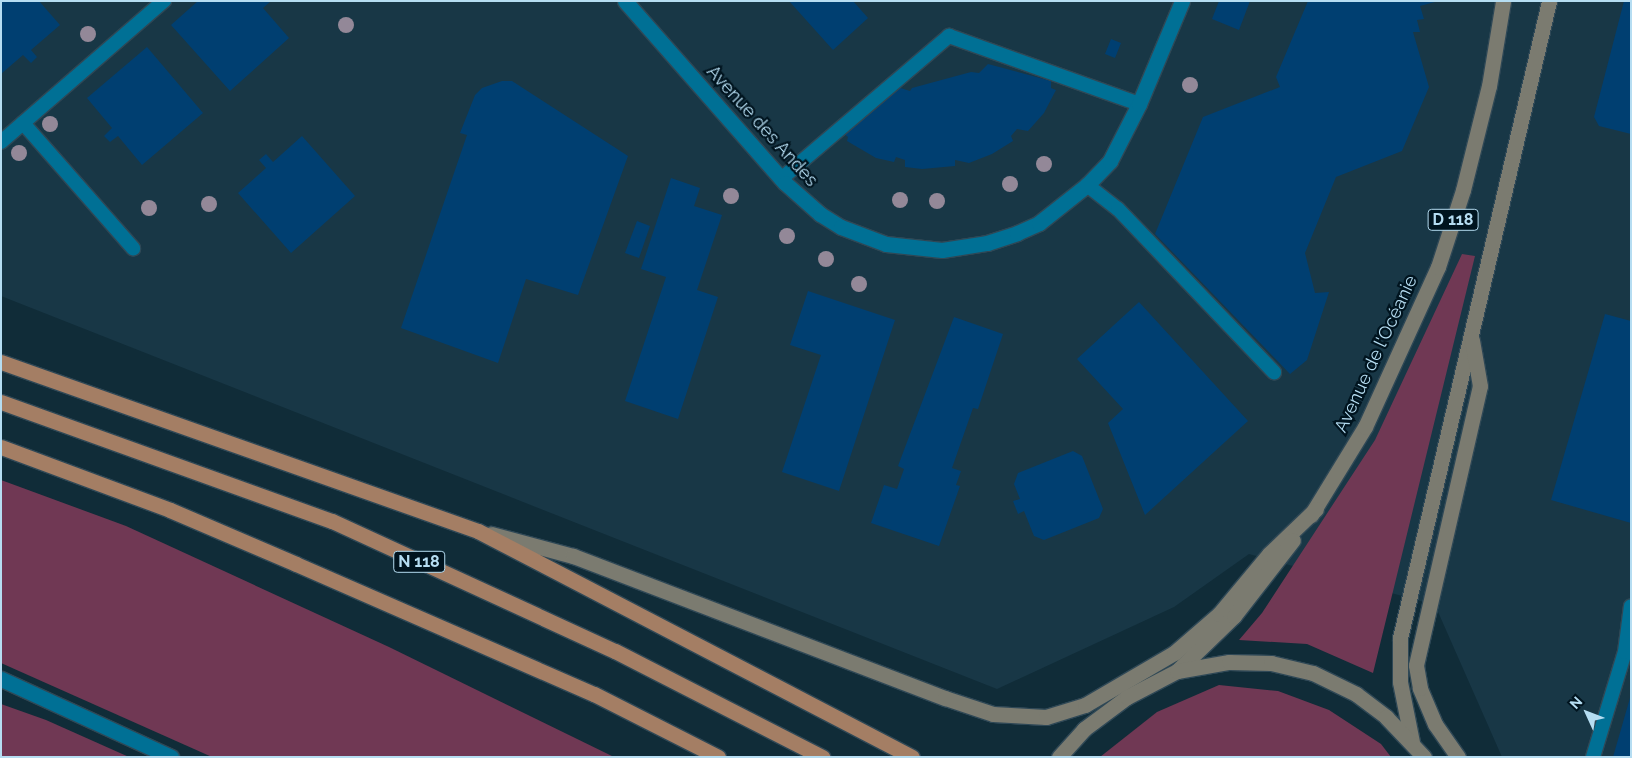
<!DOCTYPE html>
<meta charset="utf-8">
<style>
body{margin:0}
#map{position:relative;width:1632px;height:758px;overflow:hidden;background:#102c38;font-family:Raleway,sans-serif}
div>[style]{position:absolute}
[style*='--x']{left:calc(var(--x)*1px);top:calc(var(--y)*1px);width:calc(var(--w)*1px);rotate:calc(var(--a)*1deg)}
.built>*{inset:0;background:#183746}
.green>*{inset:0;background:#703854}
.building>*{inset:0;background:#003f71}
.roads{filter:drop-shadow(1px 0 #2f4856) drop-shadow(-1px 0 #2f4856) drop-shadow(0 1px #2f4856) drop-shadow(0 -1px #2f4856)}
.service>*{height:14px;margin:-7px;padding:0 7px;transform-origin:7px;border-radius:7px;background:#007095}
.minor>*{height:15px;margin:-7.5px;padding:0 7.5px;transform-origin:7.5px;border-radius:7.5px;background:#007095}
.secondary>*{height:15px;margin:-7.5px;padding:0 7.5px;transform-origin:7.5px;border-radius:7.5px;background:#007095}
.primary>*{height:15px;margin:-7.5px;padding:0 7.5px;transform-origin:7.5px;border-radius:7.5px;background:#7b7b70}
.trunk>*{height:15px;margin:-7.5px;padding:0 7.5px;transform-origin:7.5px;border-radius:7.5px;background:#a47e64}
.trees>*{width:16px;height:16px;margin:-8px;border-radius:50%;background:#938898}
span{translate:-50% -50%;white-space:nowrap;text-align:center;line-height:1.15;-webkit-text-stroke:4.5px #00141f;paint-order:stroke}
.shield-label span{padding:1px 4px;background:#00141f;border:1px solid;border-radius:4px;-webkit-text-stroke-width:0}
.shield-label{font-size:16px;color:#b5ddf2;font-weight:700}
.street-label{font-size:18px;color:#b5ddf2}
.frame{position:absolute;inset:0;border:2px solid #b5ddf2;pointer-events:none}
.north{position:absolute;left:1562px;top:688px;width:50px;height:50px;-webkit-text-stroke:4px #00141f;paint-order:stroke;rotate:313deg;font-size:14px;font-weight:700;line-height:20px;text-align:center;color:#b5ddf2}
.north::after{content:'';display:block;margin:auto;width:18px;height:22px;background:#b5ddf2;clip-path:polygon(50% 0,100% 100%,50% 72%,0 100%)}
</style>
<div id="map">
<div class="built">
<div style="clip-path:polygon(1px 1px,1631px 1px,1631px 757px,1502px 757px,1435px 605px,1249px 554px,1174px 607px,997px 689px,1px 296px)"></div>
</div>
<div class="green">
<div style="clip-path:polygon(1462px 254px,1475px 256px,1373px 673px,1307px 644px,1239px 640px,1262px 613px,1375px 440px)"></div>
<div style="clip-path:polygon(1px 480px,126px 526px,389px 647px,614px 757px,212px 757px,1px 663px)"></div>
<div style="clip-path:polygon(1219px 685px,1278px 691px,1329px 710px,1381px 744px,1391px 757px,1100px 757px,1157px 712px)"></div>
<div style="clip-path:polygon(1px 704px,46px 720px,129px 757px,1px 757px)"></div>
</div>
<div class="building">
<div style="clip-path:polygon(1px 1px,39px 1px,60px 25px,31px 50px,37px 57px,31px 63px,23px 55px,1px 74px)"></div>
<div style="clip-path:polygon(198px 1px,271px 1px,263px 8px,289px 38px,230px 91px,171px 25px)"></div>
<div style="clip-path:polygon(789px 1px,853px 1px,868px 18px,833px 50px)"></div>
<div style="clip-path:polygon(1219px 1px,1250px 1px,1239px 30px,1212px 19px)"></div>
<div style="clip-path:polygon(1308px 1px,1435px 2px,1420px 6px,1424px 19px,1417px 20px,1420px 32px,1413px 32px,1429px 87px,1402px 151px,1336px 177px,1305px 253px,1315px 293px,1329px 292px,1307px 360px,1290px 374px,1155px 234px,1203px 117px,1280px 87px,1276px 77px)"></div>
<div style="clip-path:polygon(1624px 1px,1631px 1px,1631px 134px,1599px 126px,1594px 117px)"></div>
<div style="clip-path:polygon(1111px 39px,1121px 43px,1115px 58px,1105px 54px)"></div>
<div style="clip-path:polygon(147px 47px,203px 113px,142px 165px,118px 136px,110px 142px,104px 136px,112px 128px,87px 98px)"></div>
<div style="clip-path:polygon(988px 64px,1051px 81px,1051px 88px,1056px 90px,1044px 113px,1028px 131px,1017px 129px,1011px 136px,1013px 141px,992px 154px,969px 163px,955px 160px,955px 166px,922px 169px,905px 167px,905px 160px,896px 157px,894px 162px,876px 158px,847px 141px,848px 137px,843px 133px,894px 86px,910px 91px,912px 88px,971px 72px,979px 73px)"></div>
<div style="clip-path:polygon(502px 81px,512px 81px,628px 156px,578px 295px,526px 279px,498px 363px,401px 328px,467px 135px,460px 133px,475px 95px,482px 88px)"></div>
<div style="clip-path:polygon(302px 136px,355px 196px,291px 253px,238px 193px,266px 168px,259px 160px,266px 154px,273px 162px)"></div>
<div style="clip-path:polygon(671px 178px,700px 188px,694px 206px,722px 215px,697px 290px,718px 297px,678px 419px,625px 401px,666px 277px,641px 269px)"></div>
<div style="clip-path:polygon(637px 221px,650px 226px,639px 258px,625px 253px)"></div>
<div style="clip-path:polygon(808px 291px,895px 320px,839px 491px,782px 472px,821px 355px,790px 345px)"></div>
<div style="clip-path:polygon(1139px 302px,1248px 421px,1145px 515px,1108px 423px,1123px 409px,1077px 359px)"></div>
<div style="clip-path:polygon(1605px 314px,1631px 321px,1631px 523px,1551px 500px)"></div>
<div style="clip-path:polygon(954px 317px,1003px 334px,978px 409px,973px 408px,952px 468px,961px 471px,956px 485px,960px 486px,939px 546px,871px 523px,884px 485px,897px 489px,904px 469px,898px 466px)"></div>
<div style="clip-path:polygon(1073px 451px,1082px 456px,1103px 509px,1099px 518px,1044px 540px,1034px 536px,1024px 511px,1018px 514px,1013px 501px,1020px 499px,1014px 484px,1018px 473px)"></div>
<div style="clip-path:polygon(1630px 698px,1631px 757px,1613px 757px)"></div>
</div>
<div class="roads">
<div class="service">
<div style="--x:23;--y:123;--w:167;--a:48.7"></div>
<div style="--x:1;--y:142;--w:216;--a:-40.9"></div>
<div style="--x:781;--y:179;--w:221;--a:-40.4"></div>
<div style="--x:949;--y:36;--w:202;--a:19.7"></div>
<div style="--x:1087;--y:185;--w:39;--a:38"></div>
<div style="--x:1118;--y:209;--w:226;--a:46.3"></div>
<div style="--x:1593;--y:757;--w:110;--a:-73.1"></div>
<div style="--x:1625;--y:652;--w:46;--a:-82.6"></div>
</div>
<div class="minor">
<div style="--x:625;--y:1;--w:242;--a:48.7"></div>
<div style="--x:785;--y:183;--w:47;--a:41.5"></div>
<div style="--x:820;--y:214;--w:25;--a:32"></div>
<div style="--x:841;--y:227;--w:48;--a:20.7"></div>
<div style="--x:886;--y:244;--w:56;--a:6.1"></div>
<div style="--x:942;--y:250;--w:46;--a:-8.8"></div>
<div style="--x:987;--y:243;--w:32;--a:-18"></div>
<div style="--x:1017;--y:233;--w:24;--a:-24"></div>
<div style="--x:1039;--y:223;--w:61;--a:-38.4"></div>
<div style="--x:1087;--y:185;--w:33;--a:-46"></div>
<div style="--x:1110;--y:161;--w:64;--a:-63"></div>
<div style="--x:1139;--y:104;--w:112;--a:-67.3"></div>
</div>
<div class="secondary">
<div style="--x:1;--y:679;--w:187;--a:24.6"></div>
</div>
<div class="primary">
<div style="--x:1311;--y:515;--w:103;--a:-58.5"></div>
<div style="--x:1365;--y:427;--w:176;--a:-65.5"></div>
<div style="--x:1438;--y:267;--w:81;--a:-72"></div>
<div style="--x:1463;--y:190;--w:107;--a:-76"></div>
<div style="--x:1489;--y:86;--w:86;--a:-80.6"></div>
<div style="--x:491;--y:534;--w:85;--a:15"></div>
<div style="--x:573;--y:556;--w:398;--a:20.9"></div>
<div style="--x:945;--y:698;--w:51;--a:18.4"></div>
<div style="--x:993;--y:714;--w:53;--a:3.2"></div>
<div style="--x:1046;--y:717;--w:41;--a:-17.1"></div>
<div style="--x:1085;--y:705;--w:103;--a:-30.3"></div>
<div style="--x:1174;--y:653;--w:60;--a:-40.9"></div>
<div style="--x:1219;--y:614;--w:78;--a:-50.2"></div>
<div style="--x:1269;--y:554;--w:65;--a:-43.8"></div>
<div style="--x:1177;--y:671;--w:79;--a:-44"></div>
<div style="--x:1234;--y:616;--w:96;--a:-52.2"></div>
<div style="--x:1412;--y:742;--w:61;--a:-101.3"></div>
<div style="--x:1400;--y:682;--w:44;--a:-90"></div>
<div style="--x:1400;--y:638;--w:654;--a:-76.83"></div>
<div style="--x:1059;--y:757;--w:38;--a:-48"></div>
<div style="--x:1084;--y:729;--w:54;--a:-36.7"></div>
<div style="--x:1127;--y:697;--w:56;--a:-27.5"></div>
<div style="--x:1177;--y:671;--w:53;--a:-9.8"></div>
<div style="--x:1229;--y:662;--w:42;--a:1.4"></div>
<div style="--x:1271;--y:663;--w:43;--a:13.4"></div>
<div style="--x:1313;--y:673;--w:48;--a:26"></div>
<div style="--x:1356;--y:694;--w:38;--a:37"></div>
<div style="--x:1386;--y:717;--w:55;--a:46.5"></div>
<div style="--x:1458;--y:757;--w:40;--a:-124.9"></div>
<div style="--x:1435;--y:724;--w:39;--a:-113"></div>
<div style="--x:1420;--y:688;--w:23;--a:-100"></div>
<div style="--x:1416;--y:665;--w:286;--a:-77.1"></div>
<div style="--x:1480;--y:386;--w:47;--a:-99.9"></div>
</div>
<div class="trunk">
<div style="--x:1;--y:362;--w:506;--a:19.51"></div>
<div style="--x:478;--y:531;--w:489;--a:27.5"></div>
<div style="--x:1;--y:402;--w:352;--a:19.8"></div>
<div style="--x:332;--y:521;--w:311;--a:24.7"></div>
<div style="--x:615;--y:651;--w:233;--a:27.1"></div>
<div style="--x:1;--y:447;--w:180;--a:20.4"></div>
<div style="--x:170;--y:510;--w:137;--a:23.2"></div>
<div style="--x:296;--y:564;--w:325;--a:23.6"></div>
<div style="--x:594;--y:694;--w:139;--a:26.9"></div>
</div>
</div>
<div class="trees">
<div style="left:346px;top:25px"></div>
<div style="left:88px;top:34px"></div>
<div style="left:1190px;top:85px"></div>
<div style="left:50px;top:124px"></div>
<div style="left:19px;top:153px"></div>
<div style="left:1044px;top:164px"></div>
<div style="left:1010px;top:184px"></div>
<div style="left:731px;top:196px"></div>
<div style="left:900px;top:200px"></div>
<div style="left:937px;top:201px"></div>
<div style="left:209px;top:204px"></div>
<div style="left:149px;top:208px"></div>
<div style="left:787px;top:236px"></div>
<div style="left:826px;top:259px"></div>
<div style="left:859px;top:284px"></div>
</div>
<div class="shield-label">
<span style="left:1453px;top:220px">D 118</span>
<span style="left:419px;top:562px">N 118</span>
</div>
<div class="street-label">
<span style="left:762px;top:126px;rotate:48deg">Avenue des Andes</span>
<span style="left:1376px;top:354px;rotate:-65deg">Avenue de l'Océanie</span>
</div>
<div class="frame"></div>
<div class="north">N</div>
</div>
